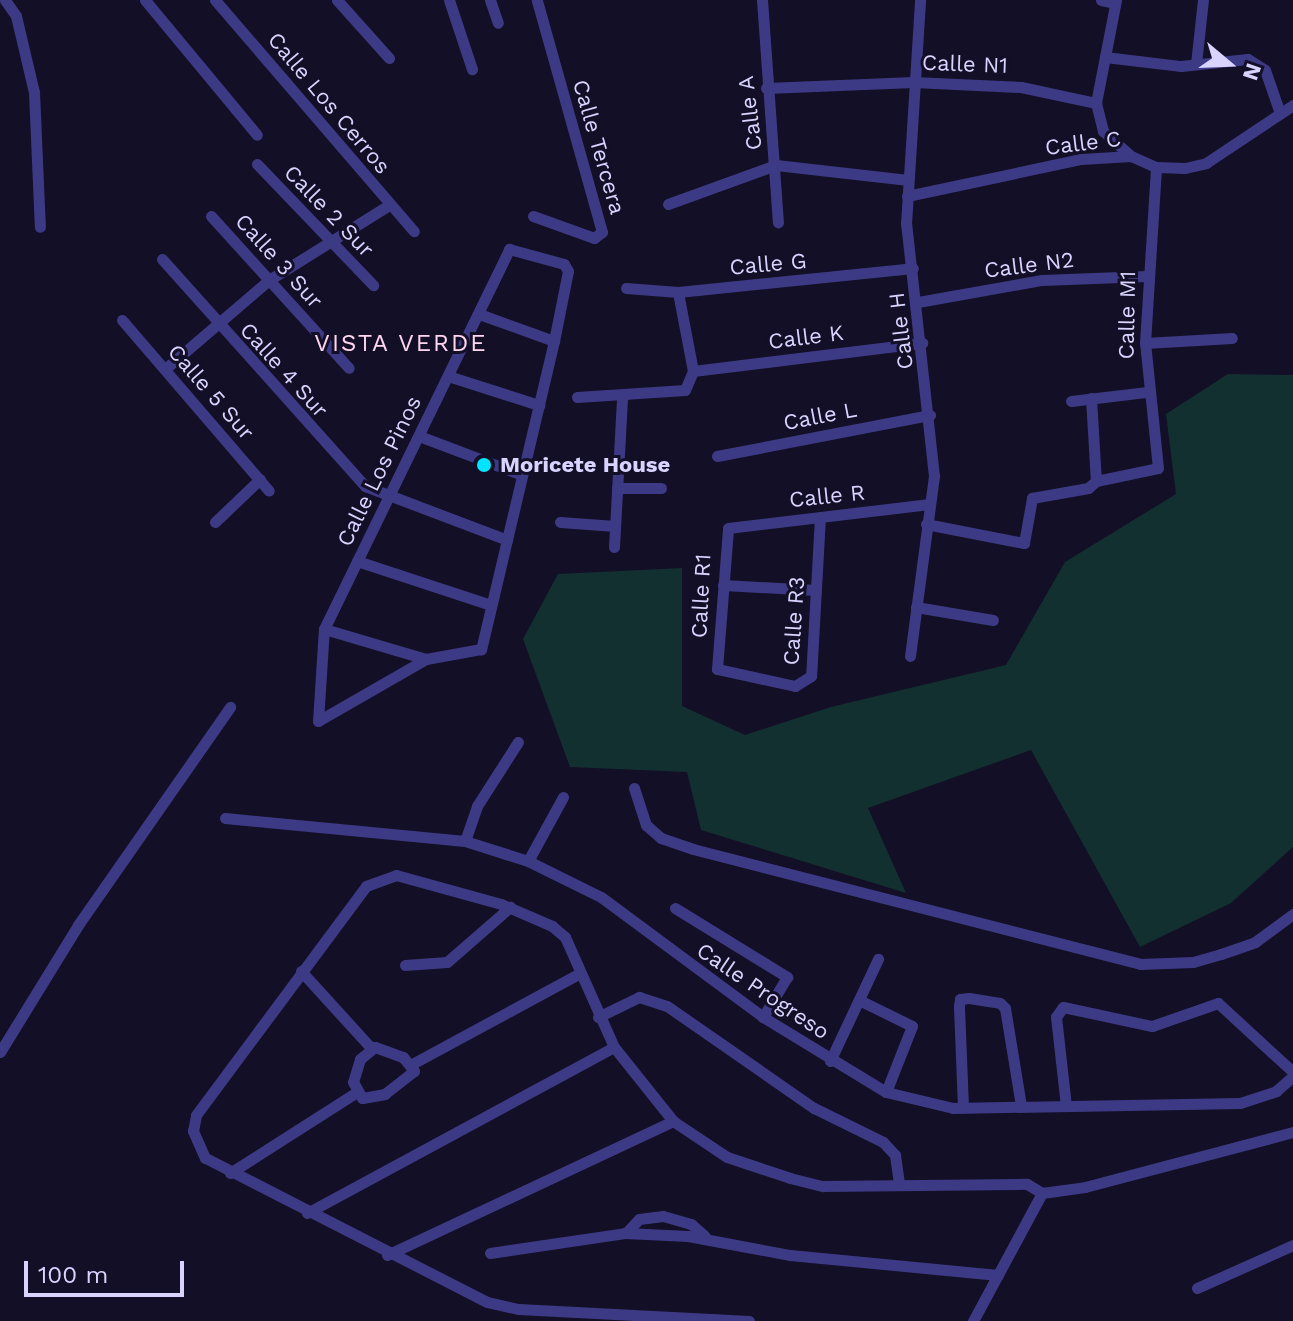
<!DOCTYPE html>
<style>
body{margin:0}
#map{position:relative;width:1293px;height:1321px;overflow:hidden;background:#130f26;font-family:"Work Sans",sans-serif}
div>[style]{position:absolute}
[style*='--x']{left:calc(var(--x)*1px);top:calc(var(--y)*1px);width:calc(var(--w)*1px);rotate:calc(var(--a)*1deg)}
.green>*{inset:0;background:#12302f}
.minor>*{height:11px;margin:-5.5px;padding:0 5.5px;transform-origin:5.5px;border-radius:5.5px;background:#3d3a85}
.dots>*{width:22px;height:22px;translate:-50% -50%;box-sizing:border-box;border:4px solid #130f26;border-radius:50%}
span{translate:-50% -50%;white-space:nowrap;text-align:center;line-height:1.15;-webkit-text-stroke:6px #130f26;paint-order:stroke}
.street-label{font-size:22px;color:#d9d4ff}
.poi-label{font-size:22px;color:#d9d4ff;font-weight:700}
.left{translate:0 -50%;text-align:left}
.neighbourhood-label{font-size:24px;color:#ffd6f0;letter-spacing:2px}
.north{position:absolute;left:1189px;top:24px;width:80px;height:80px;-webkit-text-stroke:6px #130f26;paint-order:stroke;rotate:109deg;font-size:22px;font-weight:700;line-height:32px;text-align:center;color:#d9d4ff}
.north::after{content:'';display:block;margin:auto;width:28px;height:36px;background:#d9d4ff;clip-path:polygon(50% 0,100% 100%,50% 72%,0 100%)}
.scale{position:absolute;left:24px;top:1261px;width:160px;height:36px;box-sizing:border-box;border:4px solid #d9d4ff;border-top:0;padding-left:10px;font-size:24px;line-height:28px;white-space:nowrap;color:#d9d4ff;-webkit-text-stroke:6px #130f26;paint-order:stroke}
</style>
<div id="map">
<div class="green">
<div style="clip-path:polygon(1228px 374px,1293px 375px,1293px 847px,1231px 903px,1140px 947px,1031px 750px,868px 808px,906px 893px,701px 830px,687px 772px,570px 767px,523px 639px,558px 574px,682px 568px,682px 706px,745px 735px,831px 707px,1006px 665px,1065px 562px,1176px 494px,1166px 414px)"></div>
</div>
<div class="minor">
<div style="--x:5;--y:0;--w:19;--a:55"></div>
<div style="--x:16;--y:16;--w:78;--a:76.7"></div>
<div style="--x:34;--y:92;--w:135;--a:87.5"></div>
<div style="--x:145;--y:0;--w:175;--a:50.3"></div>
<div style="--x:215;--y:0;--w:305;--a:49.3"></div>
<div style="--x:337;--y:0;--w:78;--a:48.1"></div>
<div style="--x:449;--y:0;--w:73;--a:71.6"></div>
<div style="--x:490;--y:0;--w:24;--a:71"></div>
<div style="--x:762;--y:0;--w:223;--a:85.9"></div>
<div style="--x:1101;--y:0;--w:14;--a:12"></div>
<div style="--x:1105;--y:57;--w:77;--a:6.8"></div>
<div style="--x:1181;--y:66;--w:67;--a:-6"></div>
<div style="--x:1248;--y:59;--w:20;--a:33"></div>
<div style="--x:1265;--y:70;--w:46;--a:70.8"></div>
<div style="--x:1196;--y:64;--w:64;--a:-83.8"></div>
<div style="--x:766;--y:88;--w:148;--a:-2.3"></div>
<div style="--x:914;--y:82;--w:107;--a:2.7"></div>
<div style="--x:1021;--y:87;--w:77;--a:12"></div>
<div style="--x:1096;--y:103;--w:29;--a:76"></div>
<div style="--x:1103;--y:131;--w:38;--a:42"></div>
<div style="--x:1096;--y:103;--w:105;--a:-79"></div>
<div style="--x:257;--y:164;--w:168;--a:46.2"></div>
<div style="--x:907;--y:196;--w:178;--a:-12"></div>
<div style="--x:1081;--y:159;--w:50;--a:-3.4"></div>
<div style="--x:1131;--y:156;--w:27;--a:24"></div>
<div style="--x:1156;--y:167;--w:29;--a:2"></div>
<div style="--x:1185;--y:168;--w:22;--a:-13"></div>
<div style="--x:1206;--y:163;--w:105;--a:-33.7"></div>
<div style="--x:668;--y:204;--w:115;--a:-19.9"></div>
<div style="--x:776;--y:165;--w:133;--a:6.5"></div>
<div style="--x:211;--y:216;--w:205;--a:47.8"></div>
<div style="--x:533;--y:216;--w:65;--a:19.8"></div>
<div style="--x:594;--y:238;--w:10;--a:-37"></div>
<div style="--x:602;--y:232;--w:241;--a:-105.7"></div>
<div style="--x:162;--y:259;--w:305;--a:48.2"></div>
<div style="--x:365;--y:486;--w:152;--a:20.8"></div>
<div style="--x:626;--y:288;--w:52;--a:4.4"></div>
<div style="--x:678;--y:292;--w:236;--a:-5.8"></div>
<div style="--x:918;--y:302;--w:126;--a:-10.1"></div>
<div style="--x:1042;--y:280;--w:104;--a:-2.2"></div>
<div style="--x:479;--y:314;--w:80;--a:19.8"></div>
<div style="--x:122;--y:320;--w:225;--a:49.3"></div>
<div style="--x:1145;--y:343;--w:87;--a:-3.3"></div>
<div style="--x:165;--y:369;--w:137;--a:-40.6"></div>
<div style="--x:269;--y:280;--w:142;--a:-32"></div>
<div style="--x:693;--y:371;--w:231;--a:-7"></div>
<div style="--x:448;--y:376;--w:96;--a:17.7"></div>
<div style="--x:577;--y:397;--w:108;--a:-3.7"></div>
<div style="--x:685;--y:390;--w:21;--a:-67"></div>
<div style="--x:693;--y:371;--w:80;--a:-100.8"></div>
<div style="--x:1091;--y:398;--w:83;--a:86.6"></div>
<div style="--x:1071;--y:401;--w:77;--a:-6.8"></div>
<div style="--x:419;--y:436;--w:110;--a:20.7"></div>
<div style="--x:717;--y:456;--w:217;--a:-10.9"></div>
<div style="--x:1096;--y:481;--w:63;--a:-11.8"></div>
<div style="--x:1158;--y:468;--w:126;--a:-95.9"></div>
<div style="--x:1145;--y:343;--w:176;--a:-86.4"></div>
<div style="--x:617;--y:488;--w:44;--a:0"></div>
<div style="--x:820;--y:517;--w:159;--a:93.2"></div>
<div style="--x:811;--y:676;--w:19;--a:148"></div>
<div style="--x:795;--y:686;--w:80;--a:-167.7"></div>
<div style="--x:717;--y:669;--w:141;--a:-85.5"></div>
<div style="--x:728;--y:528;--w:203;--a:-6.8"></div>
<div style="--x:215;--y:522;--w:62;--a:-43.7"></div>
<div style="--x:560;--y:522;--w:55;--a:4.2"></div>
<div style="--x:926;--y:524;--w:100;--a:11"></div>
<div style="--x:1024;--y:543;--w:46;--a:-79.9"></div>
<div style="--x:1032;--y:498;--w:57;--a:-10.1"></div>
<div style="--x:1088;--y:488;--w:11;--a:-41"></div>
<div style="--x:614;--y:547;--w:150;--a:-86.9"></div>
<div style="--x:357;--y:561;--w:141;--a:18.2"></div>
<div style="--x:723;--y:585;--w:93;--a:3.1"></div>
<div style="--x:916;--y:607;--w:78;--a:9.6"></div>
<div style="--x:910;--y:656;--w:182;--a:-82.4"></div>
<div style="--x:934;--y:476;--w:254;--a:-96.3"></div>
<div style="--x:906;--y:224;--w:224;--a:-86.4"></div>
<div style="--x:318;--y:721;--w:92;--a:-86.3"></div>
<div style="--x:324;--y:629;--w:423;--a:-64"></div>
<div style="--x:509;--y:249;--w:57;--a:15.3"></div>
<div style="--x:564;--y:264;--w:8;--a:60"></div>
<div style="--x:568;--y:271;--w:71;--a:101.3"></div>
<div style="--x:554;--y:341;--w:317;--a:103.3"></div>
<div style="--x:481;--y:649;--w:56;--a:169.7"></div>
<div style="--x:426;--y:659;--w:106;--a:-163.6"></div>
<div style="--x:318;--y:721;--w:125;--a:-29.9"></div>
<div style="--x:634;--y:788;--w:39;--a:72"></div>
<div style="--x:646;--y:825;--w:20;--a:41"></div>
<div style="--x:661;--y:838;--w:34;--a:19"></div>
<div style="--x:693;--y:849;--w:462;--a:14.4"></div>
<div style="--x:1140;--y:964;--w:53;--a:-2.2"></div>
<div style="--x:1193;--y:962;--w:29;--a:-16"></div>
<div style="--x:1221;--y:954;--w:36;--a:-19"></div>
<div style="--x:1255;--y:942;--w:47;--a:-36.4"></div>
<div style="--x:225;--y:818;--w:241;--a:5.5"></div>
<div style="--x:465;--y:841;--w:66;--a:17.6"></div>
<div style="--x:528;--y:861;--w:81;--a:26.3"></div>
<div style="--x:601;--y:897;--w:202;--a:36.5"></div>
<div style="--x:763;--y:1017;--w:144;--a:31.4"></div>
<div style="--x:886;--y:1092;--w:69;--a:13.4"></div>
<div style="--x:953;--y:1108;--w:287;--a:-1"></div>
<div style="--x:1240;--y:1103;--w:38;--a:-18"></div>
<div style="--x:1276;--y:1091;--w:23;--a:-41"></div>
<div style="--x:465;--y:841;--w:37;--a:-71"></div>
<div style="--x:477;--y:806;--w:76;--a:-57.4"></div>
<div style="--x:528;--y:861;--w:73;--a:-61.3"></div>
<div style="--x:675;--y:908;--w:132;--a:31.6"></div>
<div style="--x:787;--y:977;--w:47;--a:121"></div>
<div style="--x:405;--y:965;--w:42;--a:-4.1"></div>
<div style="--x:447;--y:962;--w:84;--a:-41.1"></div>
<div style="--x:301;--y:971;--w:105;--a:47.7"></div>
<div style="--x:859;--y:1000;--w:59;--a:26.1"></div>
<div style="--x:912;--y:1026;--w:71;--a:111.5"></div>
<div style="--x:598;--y:1017;--w:46;--a:-26"></div>
<div style="--x:639;--y:997;--w:29;--a:18"></div>
<div style="--x:667;--y:1006;--w:179;--a:34.8"></div>
<div style="--x:814;--y:1108;--w:77;--a:26.2"></div>
<div style="--x:883;--y:1142;--w:18;--a:47"></div>
<div style="--x:895;--y:1155;--w:30;--a:82"></div>
<div style="--x:375;--y:1047;--w:30;--a:20"></div>
<div style="--x:403;--y:1057;--w:18;--a:52"></div>
<div style="--x:414;--y:1071;--w:37;--a:142"></div>
<div style="--x:385;--y:1094;--w:23;--a:170"></div>
<div style="--x:362;--y:1098;--w:18;--a:-119"></div>
<div style="--x:353;--y:1082;--w:24;--a:-73"></div>
<div style="--x:360;--y:1059;--w:19;--a:-39"></div>
<div style="--x:0;--y:1052;--w:149;--a:-58.4"></div>
<div style="--x:78;--y:925;--w:266;--a:-55.1"></div>
<div style="--x:830;--y:1061;--w:113;--a:-64.8"></div>
<div style="--x:412;--y:1064;--w:191;--a:-28.4"></div>
<div style="--x:1066;--y:1106;--w:90;--a:-96.4"></div>
<div style="--x:1056;--y:1017;--w:12;--a:-55"></div>
<div style="--x:1063;--y:1007;--w:91;--a:12.1"></div>
<div style="--x:1152;--y:1026;--w:70;--a:-19.2"></div>
<div style="--x:1218;--y:1003;--w:102;--a:42.6"></div>
<div style="--x:963;--y:1107;--w:101;--a:-92.3"></div>
<div style="--x:959;--y:1006;--w:7;--a:-82"></div>
<div style="--x:960;--y:999;--w:9;--a:-6"></div>
<div style="--x:969;--y:998;--w:31;--a:9"></div>
<div style="--x:1000;--y:1003;--w:7;--a:45"></div>
<div style="--x:1005;--y:1008;--w:99;--a:80.7"></div>
<div style="--x:230;--y:1173;--w:148;--a:-32.6"></div>
<div style="--x:307;--y:1213;--w:349;--a:-28.4"></div>
<div style="--x:626;--y:1233;--w:19;--a:-47"></div>
<div style="--x:639;--y:1219;--w:24;--a:-7"></div>
<div style="--x:663;--y:1216;--w:29;--a:16"></div>
<div style="--x:691;--y:1224;--w:18;--a:41"></div>
<div style="--x:490;--y:1253;--w:136;--a:-8.4"></div>
<div style="--x:625;--y:1233;--w:63;--a:2.7"></div>
<div style="--x:688;--y:1236;--w:104;--a:10.6"></div>
<div style="--x:790;--y:1255;--w:209;--a:5.5"></div>
<div style="--x:387;--y:1255;--w:316;--a:-25.1"></div>
<div style="--x:1197;--y:1288;--w:105;--a:-24.1"></div>
<div style="--x:749;--y:1321;--w:231;--a:-177"></div>
<div style="--x:518;--y:1309;--w:32;--a:-167"></div>
<div style="--x:487;--y:1302;--w:317;--a:-152.9"></div>
<div style="--x:205;--y:1158;--w:30;--a:-114"></div>
<div style="--x:193;--y:1131;--w:16;--a:-79"></div>
<div style="--x:196;--y:1115;--w:285;--a:-53.4"></div>
<div style="--x:366;--y:886;--w:32;--a:-20"></div>
<div style="--x:396;--y:875;--w:109;--a:15.4"></div>
<div style="--x:501;--y:904;--w:56;--a:23.3"></div>
<div style="--x:552;--y:926;--w:17;--a:40"></div>
<div style="--x:565;--y:937;--w:120;--a:66"></div>
<div style="--x:614;--y:1047;--w:95;--a:51.4"></div>
<div style="--x:673;--y:1121;--w:65;--a:33.7"></div>
<div style="--x:727;--y:1157;--w:66;--a:18.4"></div>
<div style="--x:790;--y:1178;--w:34;--a:14"></div>
<div style="--x:823;--y:1186;--w:204;--a:-0.6"></div>
<div style="--x:1027;--y:1184;--w:17;--a:31"></div>
<div style="--x:1042;--y:1193;--w:43;--a:-7.9"></div>
<div style="--x:1085;--y:1187;--w:215;--a:-14.8"></div>
<div style="--x:973;--y:1321;--w:145;--a:-61.7"></div>
</div>
<div class="dots">
<div style="left:484px;top:465px;background:#00e5ff"></div>
</div>
<div class="street-label">
<span style="left:965px;top:64px;rotate:2deg">Calle N1</span>
<span style="left:329px;top:103px;rotate:50deg">Calle Los Cerros</span>
<span style="left:750px;top:113px;rotate:-97deg">Calle A</span>
<span style="left:1083px;top:143px;rotate:-7deg">Calle C</span>
<span style="left:599px;top:147px;rotate:74deg">Calle Tercera</span>
<span style="left:329px;top:211px;rotate:46deg">Calle 2 Sur</span>
<span style="left:279px;top:261px;rotate:48deg">Calle 3 Sur</span>
<span style="left:768px;top:264px;rotate:-5deg">Calle G</span>
<span style="left:1029px;top:265px;rotate:-7deg">Calle N2</span>
<span style="left:1127px;top:315px;rotate:-89deg">Calle M1</span>
<span style="left:901px;top:331px;rotate:-97deg">Calle H</span>
<span style="left:806px;top:337px;rotate:-7deg">Calle K</span>
<span style="left:284px;top:370px;rotate:48deg">Calle 4 Sur</span>
<span style="left:211px;top:392px;rotate:49deg">Calle 5 Sur</span>
<span style="left:820px;top:416px;rotate:-11deg">Calle L</span>
<span style="left:379px;top:471px;rotate:-64deg">Calle Los Pinos</span>
<span style="left:827px;top:496px;rotate:-6deg">Calle R</span>
<span style="left:701px;top:596px;rotate:-87deg">Calle R1</span>
<span style="left:794px;top:621px;rotate:-86deg">Calle R3</span>
<span style="left:763px;top:991px;rotate:34deg">Calle Progreso</span>
</div>
<div class="poi-label">
<span class="left" style="left:500px;top:465px">Moricete House</span>
</div>
<div class="neighbourhood-label">
<span style="left:401px;top:344px">VISTA VERDE</span>
</div>
<div class="north">N</div>
<div class="scale">100 m</div>
</div>
